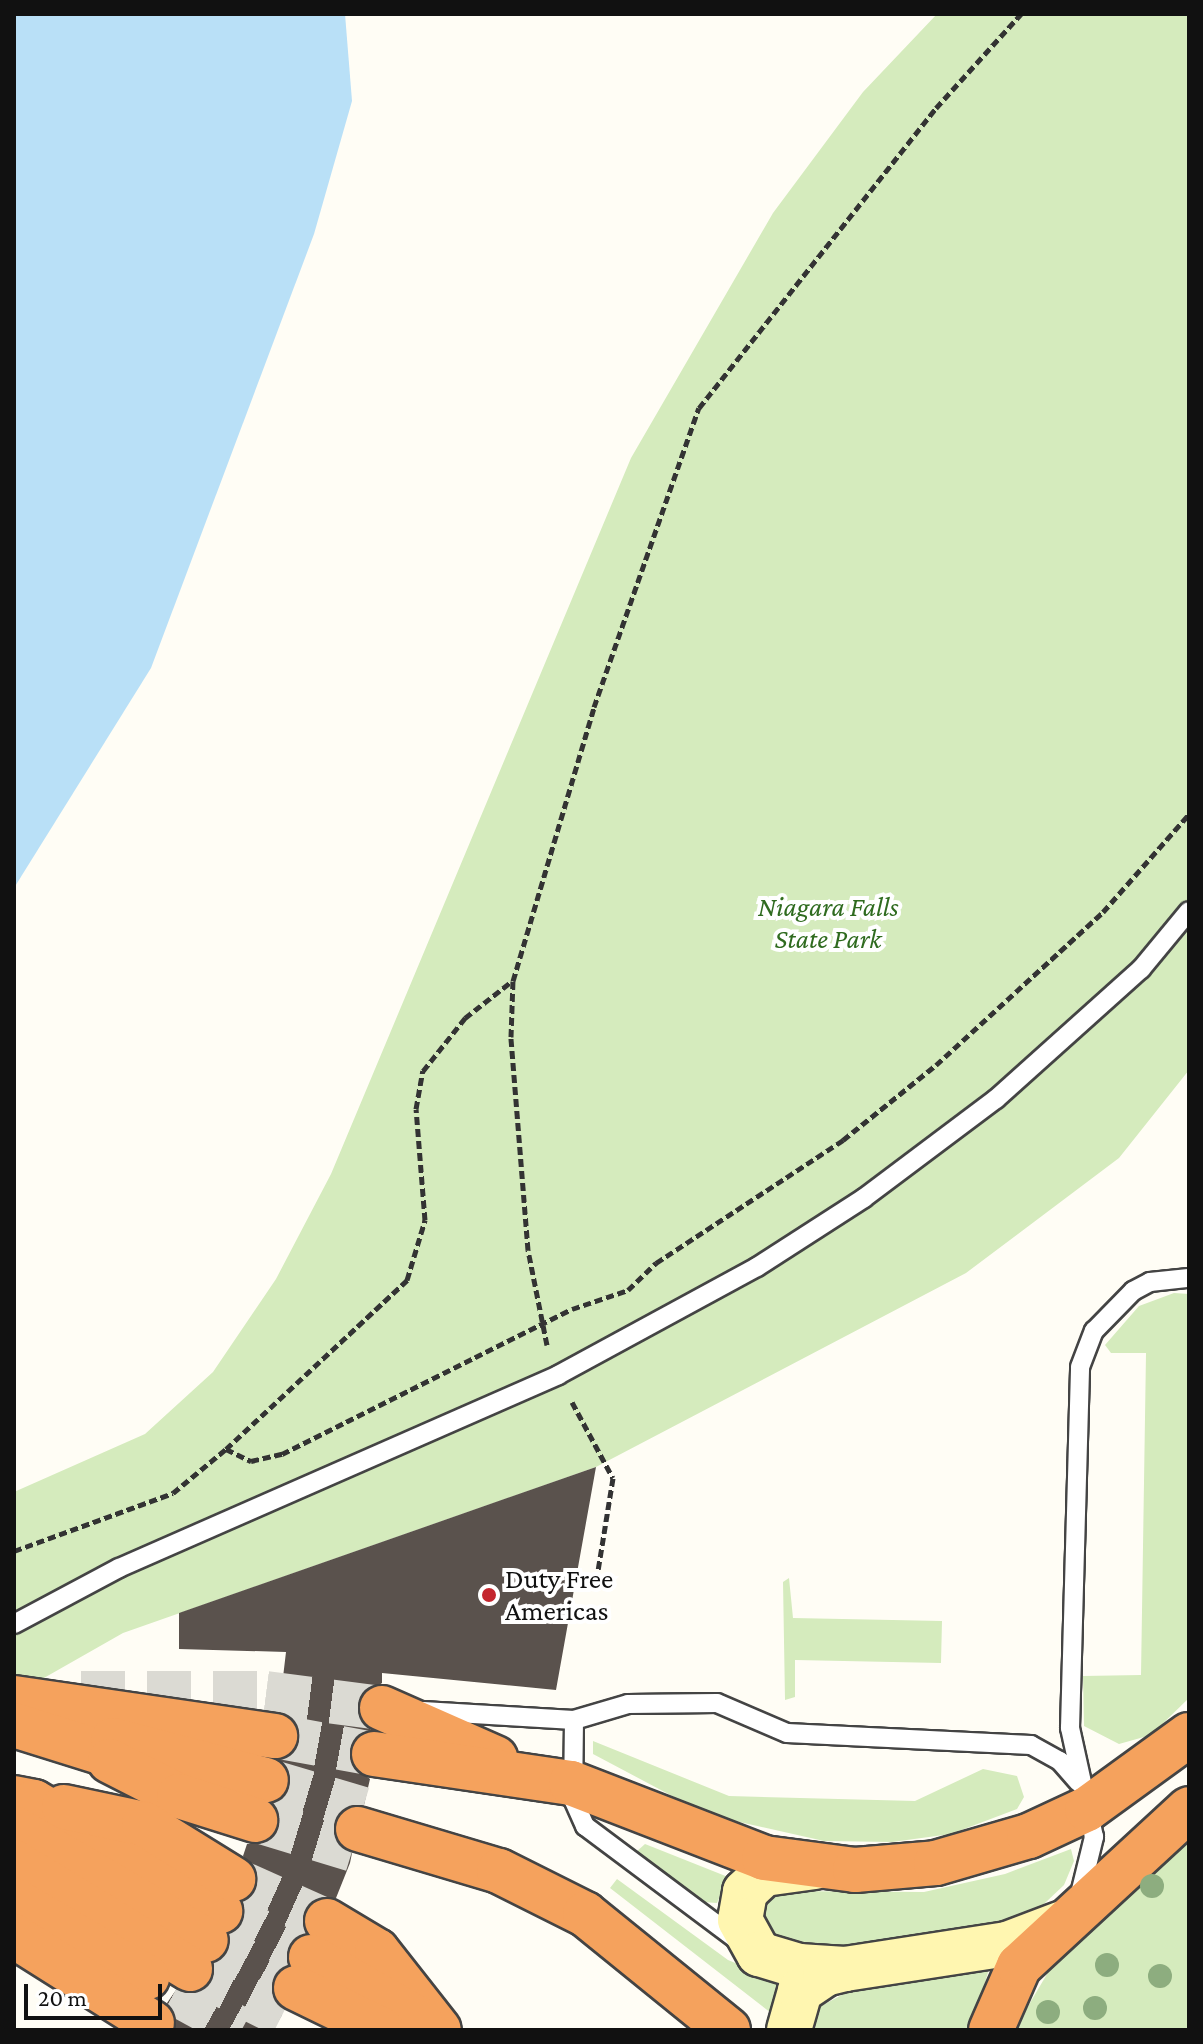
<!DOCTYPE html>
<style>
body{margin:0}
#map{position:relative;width:1203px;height:2044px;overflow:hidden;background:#fffdf5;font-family:"Crimson Pro",serif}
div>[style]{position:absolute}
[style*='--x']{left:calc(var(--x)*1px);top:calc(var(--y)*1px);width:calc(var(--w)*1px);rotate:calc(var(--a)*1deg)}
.green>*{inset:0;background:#d5ebbd}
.water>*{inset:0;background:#b9e0f7}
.building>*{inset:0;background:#5a524d}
.highway-tunnel>*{height:44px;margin-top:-22px;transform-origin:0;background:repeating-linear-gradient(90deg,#dbdad3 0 44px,transparent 0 66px)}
.path>*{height:5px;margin-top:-2.5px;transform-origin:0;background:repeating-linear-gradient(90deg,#333 0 8px,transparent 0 12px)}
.roads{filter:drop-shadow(2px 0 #444) drop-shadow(-2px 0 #444) drop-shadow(0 2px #444) drop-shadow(0 -2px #444)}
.lane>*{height:18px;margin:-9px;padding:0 9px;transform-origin:9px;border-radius:9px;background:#fff}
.secondary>*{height:44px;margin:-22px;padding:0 22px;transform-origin:22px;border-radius:22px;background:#fff6b0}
.highway>*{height:44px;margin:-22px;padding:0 22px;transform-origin:22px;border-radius:22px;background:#f5a25d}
.trees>*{width:24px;height:24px;margin:-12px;border-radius:50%;background:#8dad7f}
.dots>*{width:22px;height:22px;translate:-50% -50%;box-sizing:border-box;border:4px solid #fff;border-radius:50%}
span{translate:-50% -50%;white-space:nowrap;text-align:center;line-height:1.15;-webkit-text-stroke:8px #fff;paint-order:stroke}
.park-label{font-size:28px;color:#2f6b1f;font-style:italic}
.poi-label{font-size:28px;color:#111}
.left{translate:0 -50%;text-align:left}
.frame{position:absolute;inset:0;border:16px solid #111;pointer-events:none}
.scale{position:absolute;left:24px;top:1984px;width:138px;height:36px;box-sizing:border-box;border:4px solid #111;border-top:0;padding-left:10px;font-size:24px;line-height:28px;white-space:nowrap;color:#111;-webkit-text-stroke:6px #fff;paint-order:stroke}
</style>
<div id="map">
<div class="green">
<div style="clip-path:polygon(937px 14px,1189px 14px,1189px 1070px,1119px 1158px,966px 1273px,596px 1467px,123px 1633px,14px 1695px,14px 1492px,145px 1434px,213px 1372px,276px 1279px,331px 1174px,631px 458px,773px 213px,863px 92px)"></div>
<div style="clip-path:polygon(1174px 1293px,1189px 1294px,1189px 1698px,1151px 1735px,1119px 1744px,1084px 1726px,1083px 1676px,1141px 1675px,1146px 1353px,1111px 1353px,1105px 1345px,1139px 1306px)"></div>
<div style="clip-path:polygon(789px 1578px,793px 1618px,942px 1621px,941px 1663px,795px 1660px,795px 1697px,785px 1700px,783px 1582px)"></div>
<div style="clip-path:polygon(593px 1741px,729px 1796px,915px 1801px,983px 1769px,1017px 1776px,1024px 1797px,1017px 1809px,951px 1834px,892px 1842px,824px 1841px,708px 1815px,593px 1754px)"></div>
<div style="clip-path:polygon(1189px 1827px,1189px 2030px,1014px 2030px,1050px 1969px)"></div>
<div style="clip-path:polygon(645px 1844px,728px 1877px,717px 1903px,703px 1902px,636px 1852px)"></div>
<div style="clip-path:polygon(1071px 1849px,1074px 1861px,1064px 1885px,1027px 1920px,859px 1953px,780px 1948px,754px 1914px,776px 1891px,924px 1892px,1005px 1874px)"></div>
<div style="clip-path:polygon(617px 1879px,728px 1960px,782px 1982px,771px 2013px,610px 1888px)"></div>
<div style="clip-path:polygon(989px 1969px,971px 2030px,805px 2030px,819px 2007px,857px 1987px)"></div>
</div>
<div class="water">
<div style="clip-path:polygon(14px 14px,345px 14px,352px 101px,314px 234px,151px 668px,14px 888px)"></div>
</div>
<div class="building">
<div style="clip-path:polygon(596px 1467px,556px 1690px,382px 1673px,382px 1683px,359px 1699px,357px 1711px,371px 1730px,355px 1738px,349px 1751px,351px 1764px,370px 1779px,364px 1805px,341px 1810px,334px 1823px,339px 1846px,352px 1853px,350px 1863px,336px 1898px,316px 1899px,306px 1908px,305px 1933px,290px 1944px,288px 1965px,273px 1978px,282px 2015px,273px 2030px,175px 2030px,167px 2003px,176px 1990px,190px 1994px,211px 1983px,214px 1963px,227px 1953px,229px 1934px,242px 1923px,243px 1902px,258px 1879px,243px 1856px,247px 1844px,261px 1844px,278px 1828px,274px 1804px,290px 1786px,280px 1760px,294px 1752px,300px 1739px,291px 1717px,279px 1711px,286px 1652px,179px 1649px,179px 1613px)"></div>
</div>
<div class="highway-tunnel">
<div style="--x:81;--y:1693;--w:185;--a:0"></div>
<div style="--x:266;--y:1693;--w:117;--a:7.4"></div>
<div style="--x:275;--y:1736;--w:101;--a:10.3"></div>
<div style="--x:266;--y:1780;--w:101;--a:16.6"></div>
<div style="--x:255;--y:1820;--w:102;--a:17"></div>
<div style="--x:233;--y:1879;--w:103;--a:24.1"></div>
<div style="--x:220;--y:1911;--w:102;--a:26.8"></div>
<div style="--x:206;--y:1940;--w:102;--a:28.1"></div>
<div style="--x:190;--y:1969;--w:103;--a:26.6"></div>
<div style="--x:174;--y:1993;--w:77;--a:28.6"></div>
</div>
<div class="path">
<div style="--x:547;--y:1345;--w:97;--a:-101.3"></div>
<div style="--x:528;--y:1250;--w:214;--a:-94.6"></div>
<div style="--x:511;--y:1037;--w:56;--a:-88"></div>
<div style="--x:513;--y:981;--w:286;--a:-73.5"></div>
<div style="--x:594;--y:707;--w:317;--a:-70.7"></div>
<div style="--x:699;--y:408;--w:382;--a:-51.7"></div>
<div style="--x:936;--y:108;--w:127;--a:-47.9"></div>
<div style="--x:572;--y:1402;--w:86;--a:61.7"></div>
<div style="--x:613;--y:1478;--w:94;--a:99.2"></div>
<div style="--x:226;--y:1449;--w:248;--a:-43"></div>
<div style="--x:407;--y:1280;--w:63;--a:-73.3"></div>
<div style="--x:425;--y:1220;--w:111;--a:-94.6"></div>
<div style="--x:416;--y:1109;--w:39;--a:-80"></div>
<div style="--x:423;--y:1071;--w:68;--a:-51.6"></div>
<div style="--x:465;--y:1018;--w:60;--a:-38.2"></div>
<div style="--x:14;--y:1551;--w:169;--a:-20"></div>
<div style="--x:173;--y:1493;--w:69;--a:-39.7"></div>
<div style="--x:226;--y:1449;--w:28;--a:26"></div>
<div style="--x:251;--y:1461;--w:32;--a:-13"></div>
<div style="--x:282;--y:1454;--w:324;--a:-26.6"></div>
<div style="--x:572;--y:1309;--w:59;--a:-18.7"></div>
<div style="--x:628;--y:1290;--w:39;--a:-44"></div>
<div style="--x:656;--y:1263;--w:224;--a:-33.3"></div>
<div style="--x:843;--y:1140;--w:119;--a:-38.9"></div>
<div style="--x:936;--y:1065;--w:226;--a:-42.5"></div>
<div style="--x:1103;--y:912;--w:130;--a:-48.7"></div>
</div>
<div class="roads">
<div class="lane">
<div style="--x:14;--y:1624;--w:119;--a:-28.1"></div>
<div style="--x:119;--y:1568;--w:480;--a:-23.7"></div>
<div style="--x:558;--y:1375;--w:226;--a:-28.5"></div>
<div style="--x:757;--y:1267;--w:127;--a:-32.8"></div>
<div style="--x:864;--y:1198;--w:165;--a:-36.9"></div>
<div style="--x:996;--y:1099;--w:195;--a:-41.9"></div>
<div style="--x:1141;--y:969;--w:75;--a:-50.4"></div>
<div style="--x:423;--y:1711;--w:151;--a:3.4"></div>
<div style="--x:574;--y:1720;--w:56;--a:-16.5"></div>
<div style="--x:628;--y:1704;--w:89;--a:-0.6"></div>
<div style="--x:717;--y:1703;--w:76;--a:23.2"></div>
<div style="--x:787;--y:1733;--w:244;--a:2.8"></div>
<div style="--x:1031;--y:1745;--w:33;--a:29"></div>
<div style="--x:1060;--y:1761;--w:28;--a:49"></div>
<div style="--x:574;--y:1720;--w:79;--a:90.7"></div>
<div style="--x:573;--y:1799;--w:30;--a:66"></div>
<div style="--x:585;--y:1826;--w:192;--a:36.8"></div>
<div style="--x:1080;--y:1894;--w:59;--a:-76.2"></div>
<div style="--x:1094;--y:1837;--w:112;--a:-102.4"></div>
<div style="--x:1070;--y:1728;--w:361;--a:-88.4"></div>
<div style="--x:1080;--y:1367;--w:39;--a:-69"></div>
<div style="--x:1094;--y:1331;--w:56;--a:-45.7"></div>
<div style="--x:1133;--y:1291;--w:19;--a:-28"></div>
<div style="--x:1150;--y:1282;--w:39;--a:-6"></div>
</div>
<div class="secondary">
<div style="--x:815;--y:1867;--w:51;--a:172.2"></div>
<div style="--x:764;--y:1874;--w:26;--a:137"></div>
<div style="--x:745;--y:1892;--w:28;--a:100"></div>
<div style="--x:740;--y:1920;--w:39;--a:61"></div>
<div style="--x:759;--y:1954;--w:42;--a:16.7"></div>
<div style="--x:799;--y:1966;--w:46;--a:3.7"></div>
<div style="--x:845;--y:1969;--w:164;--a:-8.8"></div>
<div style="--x:1007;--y:1944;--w:57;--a:-20.7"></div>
<div style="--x:789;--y:2030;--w:41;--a:-74.2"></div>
<div style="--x:800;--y:1991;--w:30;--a:-34"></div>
<div style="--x:825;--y:1974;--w:21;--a:-14"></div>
</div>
<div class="highway">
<div style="--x:14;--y:1698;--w:264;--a:8.3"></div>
<div style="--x:382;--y:1708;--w:124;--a:23.9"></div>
<div style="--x:14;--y:1725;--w:134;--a:17.4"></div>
<div style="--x:113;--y:1740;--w:158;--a:14.7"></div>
<div style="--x:374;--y:1754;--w:199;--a:8.4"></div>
<div style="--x:571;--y:1783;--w:207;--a:21.2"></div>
<div style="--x:764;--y:1858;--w:92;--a:7.5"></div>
<div style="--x:855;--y:1870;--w:81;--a:-4.9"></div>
<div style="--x:936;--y:1863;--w:97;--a:-16.2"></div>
<div style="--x:1029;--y:1836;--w:64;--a:-25"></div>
<div style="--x:1087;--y:1809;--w:126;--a:-36"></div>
<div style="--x:110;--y:1761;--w:77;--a:26.9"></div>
<div style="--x:179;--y:1796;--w:80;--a:17.5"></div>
<div style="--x:14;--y:1798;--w:20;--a:11"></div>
<div style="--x:34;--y:1802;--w:216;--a:30.4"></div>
<div style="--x:64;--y:1807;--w:82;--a:12"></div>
<div style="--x:144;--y:1824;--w:105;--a:31.7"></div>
<div style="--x:14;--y:1828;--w:222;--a:30.3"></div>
<div style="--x:358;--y:1829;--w:147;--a:16.6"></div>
<div style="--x:499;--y:1871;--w:96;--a:26.6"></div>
<div style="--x:585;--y:1914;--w:184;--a:39"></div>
<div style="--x:14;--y:1862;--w:206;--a:31.3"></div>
<div style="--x:14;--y:1900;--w:154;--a:30.1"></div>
<div style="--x:327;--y:1921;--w:58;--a:31"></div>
<div style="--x:377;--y:1951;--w:100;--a:51.9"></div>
<div style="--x:14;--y:1936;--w:163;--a:32.2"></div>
<div style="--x:311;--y:1957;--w:126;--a:30"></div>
<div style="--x:296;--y:1988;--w:96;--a:26"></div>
<div style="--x:991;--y:2030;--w:70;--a:-66.4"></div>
<div style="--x:1019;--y:1966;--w:231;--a:-42.7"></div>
</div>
</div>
<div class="trees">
<div style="left:1152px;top:1886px"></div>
<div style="left:1107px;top:1965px"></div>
<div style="left:1160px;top:1976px"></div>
<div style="left:1095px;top:2008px"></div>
<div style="left:1048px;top:2012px"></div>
</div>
<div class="dots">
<div style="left:489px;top:1595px;background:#c4262e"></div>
</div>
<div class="park-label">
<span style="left:828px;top:923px">Niagara Falls<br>State Park</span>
</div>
<div class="poi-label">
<span class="left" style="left:505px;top:1595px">Duty Free<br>Americas</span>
</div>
<div class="frame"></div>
<div class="scale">20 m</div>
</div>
